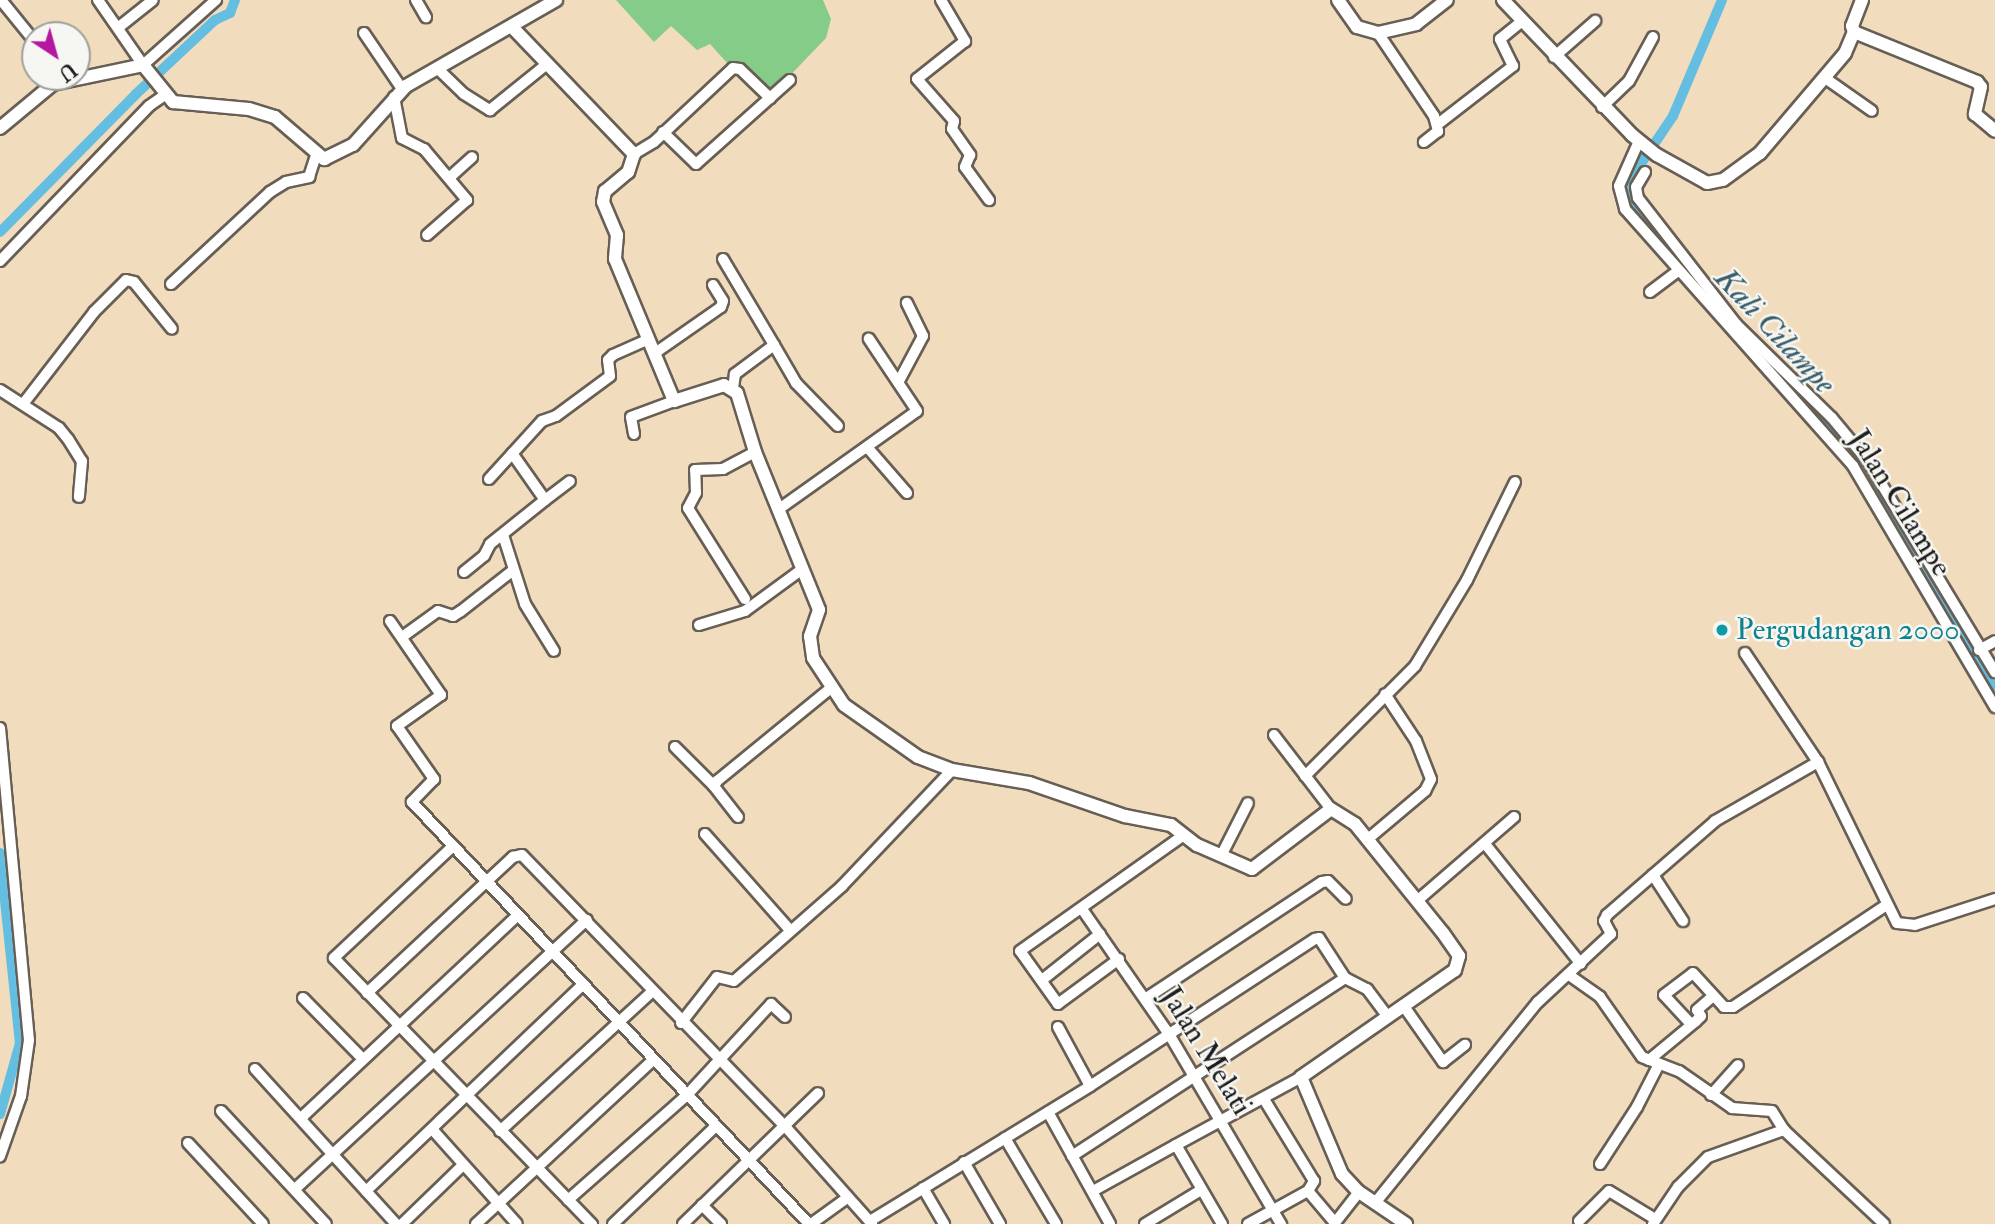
<!DOCTYPE html>
<style>
body{margin:0}
#map{position:relative;width:1995px;height:1224px;overflow:hidden;background:#f1dcbe;font-family:"IM FELL Double Pica",serif}
div>[style]{position:absolute}
[style*='--x']{left:calc(var(--x)*1px);top:calc(var(--y)*1px);width:calc(var(--w)*1px);rotate:calc(var(--a)*1deg)}
.green>*{inset:0;background:#84cc88}
.canal>*{height:10px;margin:-5px;padding:0 5px;transform-origin:5px;border-radius:5px;background:#64bee1}
.roads{filter:drop-shadow(2px 0 #675f55) drop-shadow(-2px 0 #675f55) drop-shadow(0 2px #675f55) drop-shadow(0 -2px #675f55)}
.minor>*{height:10px;margin:-5px;padding:0 5px;transform-origin:5px;border-radius:5px;background:#fff}
.tertiary>*{height:12px;margin:-6px;padding:0 6px;transform-origin:6px;border-radius:6px;background:#fff}
.dots>*{width:19px;height:19px;translate:-50% -50%;box-sizing:border-box;border:4px solid #f6f6f2;border-radius:50%}
span{translate:-50% -50%;white-space:nowrap;text-align:center;line-height:1.15;-webkit-text-stroke:5px #f6f6f2;paint-order:stroke}
.street-label{font-size:30px;color:#1c1c1c}
.culture-label{font-size:30px;color:#0d838f}
.left{translate:0 -50%;text-align:left}
.water-label{font-size:32px;color:#395d6b;font-style:italic}
.north{position:absolute;left:21px;top:21px;width:70px;height:70px;box-sizing:border-box;background:#f6f6f2;border:2px solid #9f9f9c;border-radius:50%;rotate:144deg;font-size:19px;font-weight:700;line-height:28px;text-align:center;color:#1c1c1c}
.north::after{content:'';display:block;margin:auto;width:24px;height:32px;background:#b5179e;clip-path:polygon(50% 0,100% 100%,50% 72%,0 100%)}
</style>
<div id="map">
<div class="green">
<div style="clip-path:polygon(616px 0,823px 0,831px 19px,826px 38px,778px 88px,757px 96px,710px 44px,697px 50px,671px 26px,654px 42px)"></div>
</div>
<div class="canal">
<div style="--x:0;--y:232;--w:194;--a:-45.4"></div>
<div style="--x:136;--y:94;--w:108;--a:-43.1"></div>
<div style="--x:215;--y:20;--w:17;--a:-25"></div>
<div style="--x:230;--y:13;--w:14;--a:-69"></div>
<div style="--x:1691;--y:278;--w:91;--a:-130.5"></div>
<div style="--x:1632;--y:209;--w:11;--a:-117"></div>
<div style="--x:1627;--y:199;--w:16;--a:-86"></div>
<div style="--x:1628;--y:183;--w:81;--a:-56.1"></div>
<div style="--x:1673;--y:116;--w:126;--a:-67.1"></div>
<div style="--x:1761;--y:358;--w:132;--a:45"></div>
<div style="--x:1874;--y:481;--w:242;--a:60"></div>
<div style="--x:0;--y:853;--w:191;--a:84"></div>
<div style="--x:20;--y:1043;--w:74;--a:105.7"></div>
</div>
<div class="roads">
<div class="minor">
<div style="--x:1;--y:0;--w:54;--a:51"></div>
<div style="--x:98;--y:0;--w:79;--a:55.3"></div>
<div style="--x:143;--y:65;--w:98;--a:-41.7"></div>
<div style="--x:416;--y:0;--w:20;--a:60"></div>
<div style="--x:941;--y:0;--w:48;--a:59.7"></div>
<div style="--x:965;--y:41;--w:61;--a:141.6"></div>
<div style="--x:917;--y:79;--w:56;--a:48.6"></div>
<div style="--x:954;--y:121;--w:8;--a:104"></div>
<div style="--x:952;--y:129;--w:32;--a:55"></div>
<div style="--x:970;--y:155;--w:13;--a:113"></div>
<div style="--x:965;--y:167;--w:41;--a:54"></div>
<div style="--x:119;--y:27;--w:43;--a:-38.5"></div>
<div style="--x:364;--y:33;--w:68;--a:55.8"></div>
<div style="--x:1378;--y:33;--w:100;--a:56"></div>
<div style="--x:1434;--y:116;--w:16;--a:75"></div>
<div style="--x:1438;--y:131;--w:18;--a:142"></div>
<div style="--x:1554;--y:57;--w:55;--a:-41.3"></div>
<div style="--x:438;--y:69;--w:36;--a:44"></div>
<div style="--x:464;--y:94;--w:31;--a:32"></div>
<div style="--x:490;--y:110;--w:73;--a:-38.9"></div>
<div style="--x:1825;--y:78;--w:57;--a:35.1"></div>
<div style="--x:394;--y:97;--w:42;--a:79"></div>
<div style="--x:402;--y:138;--w:25;--a:27"></div>
<div style="--x:424;--y:149;--w:67;--a:49.9"></div>
<div style="--x:467;--y:200;--w:53;--a:138.8"></div>
<div style="--x:1602;--y:107;--w:37;--a:-44"></div>
<div style="--x:1629;--y:81;--w:50;--a:-61.4"></div>
<div style="--x:1438;--y:124;--w:95;--a:-37.7"></div>
<div style="--x:1513;--y:66;--w:30;--a:-116"></div>
<div style="--x:1500;--y:39;--w:28;--a:-39"></div>
<div style="--x:663;--y:132;--w:46;--a:44.1"></div>
<div style="--x:696;--y:164;--w:126;--a:-41.8"></div>
<div style="--x:1639;--y:141;--w:49;--a:114"></div>
<div style="--x:1619;--y:186;--w:24;--a:75"></div>
<div style="--x:1625;--y:209;--w:344;--a:48.4"></div>
<div style="--x:1853;--y:466;--w:280;--a:59.5"></div>
<div style="--x:634;--y:154;--w:23;--a:-31"></div>
<div style="--x:654;--y:142;--w:108;--a:-43.1"></div>
<div style="--x:733;--y:68;--w:7;--a:8"></div>
<div style="--x:740;--y:69;--w:42;--a:44"></div>
<div style="--x:1645;--y:172;--w:17;--a:121"></div>
<div style="--x:1636;--y:187;--w:11;--a:80"></div>
<div style="--x:1638;--y:198;--w:160;--a:52.1"></div>
<div style="--x:1736;--y:324;--w:134;--a:44.4"></div>
<div style="--x:1832;--y:418;--w:55;--a:50.2"></div>
<div style="--x:1867;--y:460;--w:248;--a:58.9"></div>
<div style="--x:449;--y:178;--w:31;--a:-42"></div>
<div style="--x:723;--y:259;--w:100;--a:59.3"></div>
<div style="--x:774;--y:345;--w:49;--a:143.4"></div>
<div style="--x:735;--y:374;--w:14;--a:98"></div>
<div style="--x:0;--y:261;--w:215;--a:-46.1"></div>
<div style="--x:149;--y:106;--w:19;--a:-35"></div>
<div style="--x:171;--y:284;--w:135;--a:-42.9"></div>
<div style="--x:270;--y:192;--w:19;--a:-32"></div>
<div style="--x:286;--y:182;--w:24;--a:-12"></div>
<div style="--x:309;--y:177;--w:22;--a:-72"></div>
<div style="--x:1650;--y:292;--w:35;--a:-37"></div>
<div style="--x:774;--y:345;--w:44;--a:59.9"></div>
<div style="--x:796;--y:383;--w:60;--a:45.7"></div>
<div style="--x:655;--y:353;--w:80;--a:-34.9"></div>
<div style="--x:721;--y:307;--w:6;--a:-72"></div>
<div style="--x:723;--y:301;--w:19;--a:-122"></div>
<div style="--x:899;--y:381;--w:51;--a:-61.9"></div>
<div style="--x:923;--y:336;--w:37;--a:-116"></div>
<div style="--x:0;--y:390;--w:70;--a:32.8"></div>
<div style="--x:59;--y:428;--w:14;--a:51"></div>
<div style="--x:68;--y:439;--w:26;--a:58"></div>
<div style="--x:82;--y:461;--w:36;--a:95"></div>
<div style="--x:23;--y:404;--w:116;--a:-52.3"></div>
<div style="--x:94;--y:312;--w:45;--a:-45"></div>
<div style="--x:126;--y:280;--w:8;--a:14"></div>
<div style="--x:134;--y:282;--w:60;--a:51"></div>
<div style="--x:634;--y:434;--w:17;--a:-100"></div>
<div style="--x:631;--y:417;--w:46;--a:-20.4"></div>
<div style="--x:867;--y:447;--w:61;--a:49"></div>
<div style="--x:489;--y:479;--w:79;--a:-47.6"></div>
<div style="--x:542;--y:421;--w:15;--a:-20"></div>
<div style="--x:556;--y:416;--w:67;--a:-36.5"></div>
<div style="--x:610;--y:376;--w:16;--a:-97"></div>
<div style="--x:608;--y:360;--w:7;--a:-45"></div>
<div style="--x:613;--y:355;--w:37;--a:-24"></div>
<div style="--x:545;--y:500;--w:31;--a:-37"></div>
<div style="--x:779;--y:509;--w:169;--a:-35.4"></div>
<div style="--x:917;--y:411;--w:87;--a:-123.7"></div>
<div style="--x:503;--y:535;--w:72;--a:72.3"></div>
<div style="--x:525;--y:604;--w:55;--a:58.3"></div>
<div style="--x:464;--y:572;--w:26;--a:-39"></div>
<div style="--x:484;--y:556;--w:13;--a:-63"></div>
<div style="--x:490;--y:544;--w:70;--a:-38.7"></div>
<div style="--x:545;--y:500;--w:57;--a:-125.1"></div>
<div style="--x:745;--y:599;--w:107;--a:-122.1"></div>
<div style="--x:688;--y:508;--w:17;--a:-62"></div>
<div style="--x:696;--y:493;--w:23;--a:-92"></div>
<div style="--x:695;--y:470;--w:28;--a:-2"></div>
<div style="--x:723;--y:469;--w:36;--a:-28"></div>
<div style="--x:390;--y:621;--w:90;--a:55.4"></div>
<div style="--x:441;--y:695;--w:54;--a:144.8"></div>
<div style="--x:397;--y:726;--w:65;--a:55.1"></div>
<div style="--x:434;--y:779;--w:32;--a:134"></div>
<div style="--x:412;--y:802;--w:579;--a:46.75"></div>
<div style="--x:699;--y:625;--w:48;--a:-16.9"></div>
<div style="--x:745;--y:611;--w:69;--a:-36.2"></div>
<div style="--x:402;--y:637;--w:44;--a:-35.8"></div>
<div style="--x:438;--y:611;--w:16;--a:18"></div>
<div style="--x:453;--y:616;--w:9;--a:-32"></div>
<div style="--x:461;--y:611;--w:63;--a:-38"></div>
<div style="--x:1979;--y:650;--w:18;--a:-29"></div>
<div style="--x:1745;--y:653;--w:131;--a:56.2"></div>
<div style="--x:1818;--y:762;--w:179;--a:63.9"></div>
<div style="--x:1897;--y:923;--w:18;--a:6"></div>
<div style="--x:1915;--y:925;--w:84;--a:-18"></div>
<div style="--x:0;--y:728;--w:313;--a:84.7"></div>
<div style="--x:29;--y:1040;--w:57;--a:98.1"></div>
<div style="--x:21;--y:1096;--w:64;--a:109.3"></div>
<div style="--x:1274;--y:735;--w:93;--a:52.4"></div>
<div style="--x:675;--y:747;--w:55;--a:45"></div>
<div style="--x:1305;--y:776;--w:156;--a:-45"></div>
<div style="--x:1415;--y:666;--w:100;--a:-58.8"></div>
<div style="--x:1467;--y:580;--w:109;--a:-63.9"></div>
<div style="--x:738;--y:817;--w:39;--a:-128"></div>
<div style="--x:714;--y:786;--w:6;--a:-59"></div>
<div style="--x:717;--y:781;--w:146;--a:-39.2"></div>
<div style="--x:705;--y:834;--w:128;--a:48.5"></div>
<div style="--x:1368;--y:839;--w:75;--a:-40.1"></div>
<div style="--x:1425;--y:791;--w:13;--a:-63"></div>
<div style="--x:1431;--y:779;--w:41;--a:-111.5"></div>
<div style="--x:1416;--y:741;--w:56;--a:-123.4"></div>
<div style="--x:1486;--y:845;--w:152;--a:51.4"></div>
<div style="--x:452;--y:847;--w:162;--a:136.8"></div>
<div style="--x:334;--y:958;--w:371;--a:45.9"></div>
<div style="--x:1222;--y:854;--w:57;--a:-63"></div>
<div style="--x:1653;--y:875;--w:55;--a:56.9"></div>
<div style="--x:1418;--y:900;--w:127;--a:-40.8"></div>
<div style="--x:1082;--y:909;--w:152;--a:55.2"></div>
<div style="--x:1169;--y:1034;--w:221;--a:59.5"></div>
<div style="--x:1119;--y:959;--w:76;--a:143.6"></div>
<div style="--x:1058;--y:1004;--w:65;--a:-125.6"></div>
<div style="--x:1020;--y:951;--w:201;--a:-35.3"></div>
<div style="--x:1569;--y:975;--w:38;--a:35"></div>
<div style="--x:1600;--y:997;--w:73;--a:55"></div>
<div style="--x:1642;--y:1057;--w:40;--a:21"></div>
<div style="--x:1679;--y:1071;--w:65;--a:34.9"></div>
<div style="--x:1732;--y:1108;--w:40;--a:4.3"></div>
<div style="--x:1772;--y:1111;--w:22;--a:58"></div>
<div style="--x:1784;--y:1130;--w:137;--a:43.2"></div>
<div style="--x:1042;--y:980;--w:74;--a:-38.4"></div>
<div style="--x:367;--y:993;--w:200;--a:-43"></div>
<div style="--x:513;--y:857;--w:9;--a:-13"></div>
<div style="--x:522;--y:855;--w:375;--a:45.9"></div>
<div style="--x:783;--y:1124;--w:134;--a:48.3"></div>
<div style="--x:303;--y:998;--w:84;--a:45.5"></div>
<div style="--x:1145;--y:999;--w:212;--a:-33.5"></div>
<div style="--x:1322;--y:882;--w:6;--a:-9"></div>
<div style="--x:1328;--y:881;--w:25;--a:45"></div>
<div style="--x:1403;--y:1005;--w:70;--a:54.9"></div>
<div style="--x:1443;--y:1062;--w:28;--a:-38"></div>
<div style="--x:681;--y:1023;--w:58;--a:-52"></div>
<div style="--x:717;--y:977;--w:17;--a:13"></div>
<div style="--x:734;--y:981;--w:144;--a:-41.3"></div>
<div style="--x:842;--y:886;--w:160;--a:-46.5"></div>
<div style="--x:1690;--y:1023;--w:38;--a:-133"></div>
<div style="--x:1664;--y:995;--w:36;--a:-37"></div>
<div style="--x:1693;--y:973;--w:46;--a:47.6"></div>
<div style="--x:1724;--y:1007;--w:9;--a:0"></div>
<div style="--x:1733;--y:1007;--w:182;--a:-33.6"></div>
<div style="--x:1058;--y:1027;--w:67;--a:61.5"></div>
<div style="--x:1649;--y:1060;--w:60;--a:-39.6"></div>
<div style="--x:1695;--y:1022;--w:8;--a:-45"></div>
<div style="--x:1701;--y:1016;--w:7;--a:-124"></div>
<div style="--x:1697;--y:1010;--w:21;--a:-41"></div>
<div style="--x:255;--y:1069;--w:210;--a:47.7"></div>
<div style="--x:1711;--y:1095;--w:40;--a:-48"></div>
<div style="--x:221;--y:1111;--w:154;--a:47.1"></div>
<div style="--x:1048;--y:1112;--w:128;--a:61"></div>
<div style="--x:301;--y:1118;--w:297;--a:-43.1"></div>
<div style="--x:432;--y:1129;--w:127;--a:48.2"></div>
<div style="--x:500;--y:1131;--w:207;--a:-42.5"></div>
<div style="--x:1005;--y:1138;--w:100;--a:59.3"></div>
<div style="--x:188;--y:1143;--w:110;--a:47.2"></div>
<div style="--x:1072;--y:1156;--w:326;--a:-33.1"></div>
<div style="--x:964;--y:1162;--w:72;--a:59.9"></div>
<div style="--x:1600;--y:1164;--w:68;--a:-57"></div>
<div style="--x:1637;--y:1107;--w:48;--a:-62.9"></div>
<div style="--x:923;--y:1188;--w:42;--a:59.7"></div>
<div style="--x:295;--y:1189;--w:397;--a:-42.7"></div>
<div style="--x:366;--y:1191;--w:300;--a:-43.6"></div>
<div style="--x:1093;--y:1191;--w:95;--a:-29"></div>
<div style="--x:1308;--y:1191;--w:42;--a:49.8"></div>
<div style="--x:568;--y:1200;--w:159;--a:-41.4"></div>
<div style="--x:687;--y:1095;--w:124;--a:-47.3"></div>
<div style="--x:771;--y:1004;--w:19;--a:43"></div>
<div style="--x:1375;--y:1203;--w:259;--a:-51"></div>
<div style="--x:1538;--y:1002;--w:100;--a:-43"></div>
<div style="--x:1611;--y:934;--w:15;--a:-118"></div>
<div style="--x:1604;--y:921;--w:7;--a:-63"></div>
<div style="--x:1607;--y:915;--w:143;--a:-41"></div>
<div style="--x:1715;--y:821;--w:119;--a:-29.8"></div>
<div style="--x:702;--y:1205;--w:27;--a:45"></div>
<div style="--x:870;--y:1221;--w:258;--a:-31.5"></div>
<div style="--x:1090;--y:1086;--w:269;--a:-33.2"></div>
<div style="--x:1315;--y:939;--w:4;--a:-14"></div>
<div style="--x:1319;--y:938;--w:48;--a:57"></div>
<div style="--x:1345;--y:978;--w:25;--a:27"></div>
<div style="--x:1367;--y:989;--w:34;--a:53"></div>
<div style="--x:1579;--y:1221;--w:42;--a:-45"></div>
<div style="--x:1609;--y:1191;--w:54;--a:31.3"></div>
<div style="--x:402;--y:1224;--w:85;--a:-44"></div>
<div style="--x:476;--y:1224;--w:240;--a:-42.8"></div>
<div style="--x:613;--y:1224;--w:142;--a:-43.6"></div>
<div style="--x:683;--y:1224;--w:188;--a:-44.1"></div>
<div style="--x:811;--y:1224;--w:44;--a:-35.8"></div>
<div style="--x:1145;--y:1224;--w:66;--a:-31.3"></div>
<div style="--x:1222;--y:1224;--w:91;--a:-120.2"></div>
<div style="--x:1176;--y:1145;--w:142;--a:-28.5"></div>
<div style="--x:1248;--y:1224;--w:68;--a:-28.8"></div>
<div style="--x:1308;--y:1191;--w:12;--a:-59"></div>
<div style="--x:1314;--y:1181;--w:96;--a:-121.4"></div>
<div style="--x:1334;--y:1224;--w:41;--a:-52"></div>
<div style="--x:1653;--y:1224;--w:45;--a:-56"></div>
<div style="--x:1678;--y:1187;--w:42;--a:-45"></div>
<div style="--x:1708;--y:1157;--w:81;--a:-19.6"></div>
</div>
<div class="tertiary">
<div style="--x:1338;--y:0;--w:33;--a:55"></div>
<div style="--x:1357;--y:27;--w:22;--a:16"></div>
<div style="--x:1378;--y:33;--w:39;--a:-13"></div>
<div style="--x:1416;--y:24;--w:39;--a:-38"></div>
<div style="--x:1503;--y:0;--w:187;--a:46.3"></div>
<div style="--x:1632;--y:135;--w:32;--a:39"></div>
<div style="--x:1657;--y:155;--w:57;--a:29.2"></div>
<div style="--x:1707;--y:183;--w:16;--a:-11"></div>
<div style="--x:1723;--y:180;--w:46;--a:-36.1"></div>
<div style="--x:1760;--y:153;--w:131;--a:-49.6"></div>
<div style="--x:1845;--y:53;--w:23;--a:-67"></div>
<div style="--x:1862;--y:0;--w:28;--a:111"></div>
<div style="--x:1852;--y:26;--w:6;--a:72"></div>
<div style="--x:1854;--y:32;--w:133;--a:22.1"></div>
<div style="--x:1977;--y:82;--w:6;--a:51"></div>
<div style="--x:1981;--y:87;--w:28;--a:103"></div>
<div style="--x:1975;--y:114;--w:26;--a:40"></div>
<div style="--x:513;--y:28;--w:175;--a:46.2"></div>
<div style="--x:634;--y:154;--w:19;--a:108"></div>
<div style="--x:628;--y:172;--w:30;--a:140"></div>
<div style="--x:605;--y:191;--w:11;--a:100"></div>
<div style="--x:603;--y:202;--w:36;--a:67"></div>
<div style="--x:617;--y:235;--w:24;--a:95"></div>
<div style="--x:615;--y:259;--w:154;--a:67.4"></div>
<div style="--x:674;--y:401;--w:52;--a:-17.7"></div>
<div style="--x:724;--y:385;--w:15;--a:32"></div>
<div style="--x:737;--y:393;--w:62;--a:73"></div>
<div style="--x:755;--y:452;--w:170;--a:67.9"></div>
<div style="--x:819;--y:610;--w:28;--a:109"></div>
<div style="--x:810;--y:636;--w:22;--a:82"></div>
<div style="--x:813;--y:658;--w:56;--a:56.6"></div>
<div style="--x:844;--y:705;--w:90;--a:35.1"></div>
<div style="--x:918;--y:757;--w:36;--a:21"></div>
<div style="--x:952;--y:770;--w:78;--a:9.6"></div>
<div style="--x:1029;--y:783;--w:102;--a:19"></div>
<div style="--x:1125;--y:816;--w:47;--a:11.1"></div>
<div style="--x:1171;--y:825;--w:33;--a:38"></div>
<div style="--x:1197;--y:845;--w:60;--a:23.6"></div>
<div style="--x:1252;--y:869;--w:99;--a:-37.2"></div>
<div style="--x:1331;--y:809;--w:28;--a:32"></div>
<div style="--x:1355;--y:824;--w:140;--a:51.1"></div>
<div style="--x:1443;--y:933;--w:28;--a:55"></div>
<div style="--x:1459;--y:956;--w:15;--a:106"></div>
<div style="--x:1455;--y:970;--w:188;--a:145.2"></div>
<div style="--x:1301;--y:1077;--w:105;--a:67.1"></div>
<div style="--x:1342;--y:1174;--w:25;--a:47"></div>
<div style="--x:1359;--y:1192;--w:57;--a:34.2"></div>
<div style="--x:0;--y:128;--w:69;--a:-39.7"></div>
<div style="--x:53;--y:84;--w:92;--a:-11.9"></div>
<div style="--x:143;--y:65;--w:48;--a:51"></div>
<div style="--x:173;--y:102;--w:76;--a:5.3"></div>
<div style="--x:249;--y:109;--w:27;--a:17"></div>
<div style="--x:275;--y:117;--w:65;--a:40.6"></div>
<div style="--x:324;--y:159;--w:32;--a:-26"></div>
<div style="--x:353;--y:145;--w:79;--a:-48.1"></div>
<div style="--x:406;--y:86;--w:173;--a:-29.8"></div>
</div>
</div>
<div class="dots">
<div style="left:1722px;top:630px;background:#0f9aa8"></div>
</div>
<div class="street-label">
<span style="left:1900px;top:503px;rotate:58deg">Jalan Cilampe</span>
<span style="left:1206px;top:1051px;rotate:58deg">Jalan Melati</span>
</div>
<div class="culture-label">
<span class="left" style="left:1736px;top:630px">Pergudangan 2000</span>
</div>
<div class="water-label">
<span style="left:1775px;top:331px;rotate:47deg">Kali Cilampe</span>
</div>
<div class="north">U</div>
</div>
